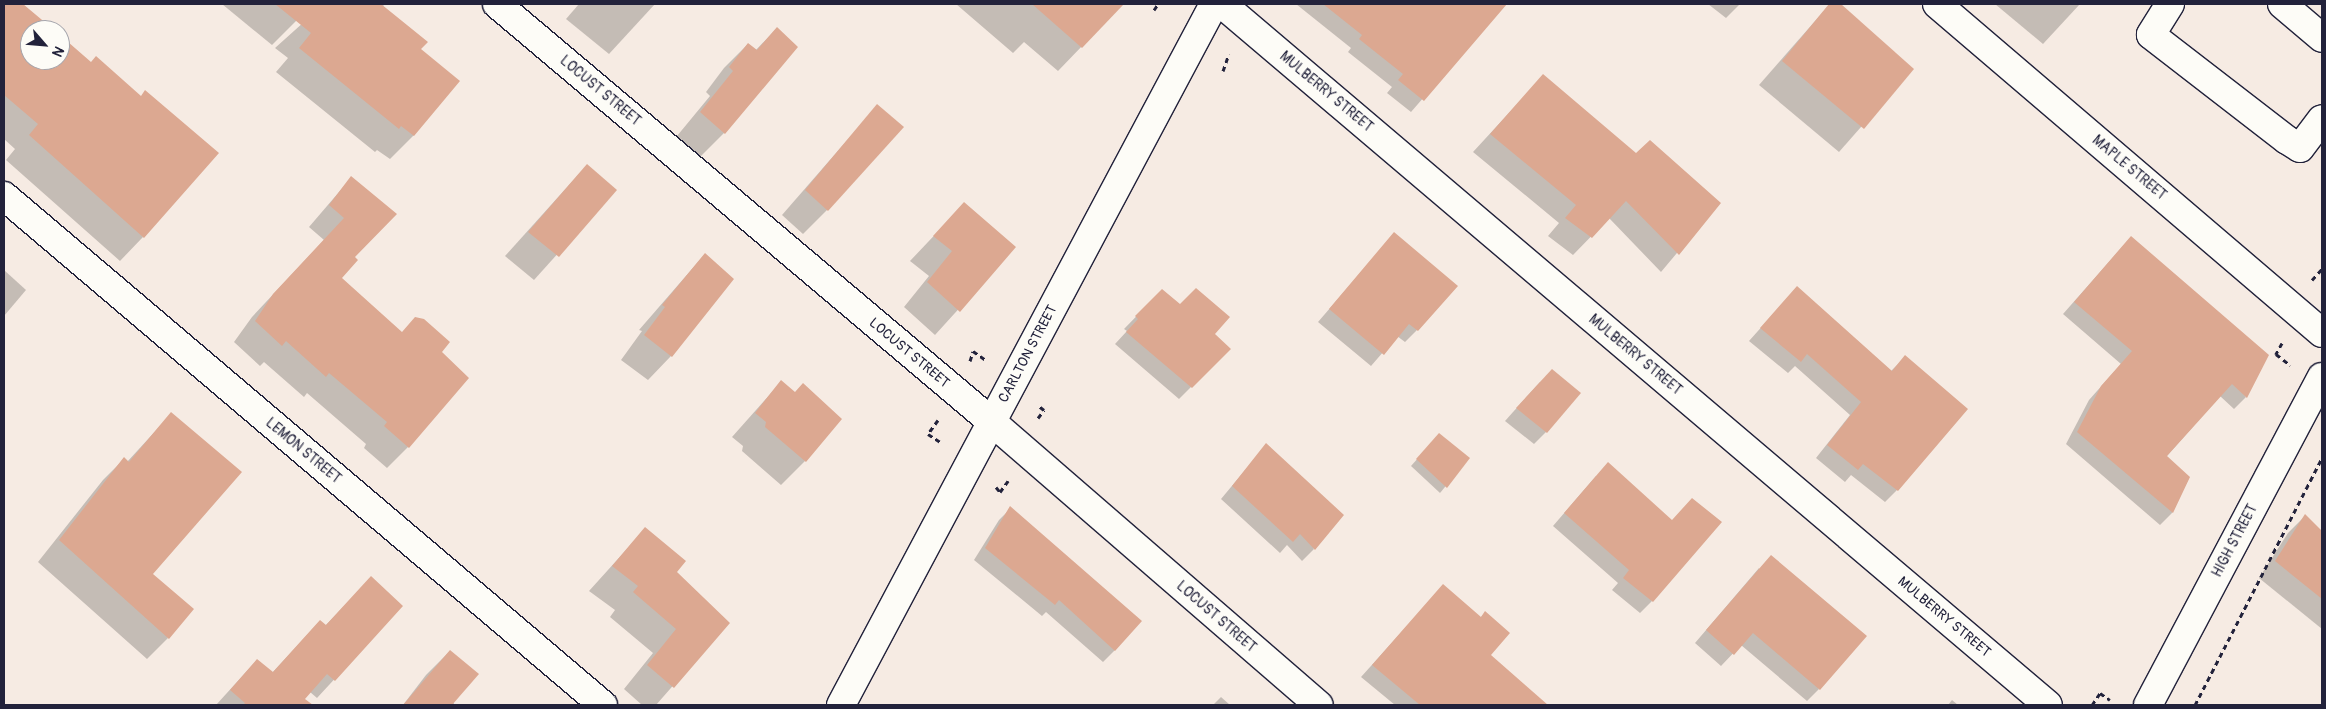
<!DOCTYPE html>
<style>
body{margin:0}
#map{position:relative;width:2326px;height:709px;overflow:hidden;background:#f6ebe3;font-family:Pangolin,sans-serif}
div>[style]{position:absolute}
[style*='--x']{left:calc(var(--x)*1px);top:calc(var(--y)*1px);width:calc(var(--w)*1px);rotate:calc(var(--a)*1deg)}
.shadow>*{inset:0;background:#0003}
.building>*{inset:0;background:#dca891}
.path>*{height:3px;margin-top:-1.5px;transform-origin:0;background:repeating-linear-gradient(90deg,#22223b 0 5px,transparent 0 9px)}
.roads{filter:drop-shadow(1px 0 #22223b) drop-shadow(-1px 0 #22223b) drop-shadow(0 1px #22223b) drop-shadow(0 -1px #22223b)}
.minor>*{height:28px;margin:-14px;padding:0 14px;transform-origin:14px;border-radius:14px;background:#fdfcf7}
span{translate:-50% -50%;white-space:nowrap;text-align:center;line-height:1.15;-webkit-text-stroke:4px #fdfcf7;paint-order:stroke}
.street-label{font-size:14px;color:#22223b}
.frame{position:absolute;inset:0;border:5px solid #22223b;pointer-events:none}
.north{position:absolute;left:20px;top:20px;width:50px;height:50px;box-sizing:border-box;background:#fdfcf7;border:1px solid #a5a5ac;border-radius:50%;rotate:117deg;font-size:14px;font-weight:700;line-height:20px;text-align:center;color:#22223b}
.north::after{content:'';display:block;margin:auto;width:18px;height:22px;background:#22223b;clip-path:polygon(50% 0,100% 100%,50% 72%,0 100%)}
</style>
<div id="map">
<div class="shadow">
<div style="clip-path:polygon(13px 4px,21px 4px,52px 30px,30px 30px,30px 60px,60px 60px,60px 37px,143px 237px,120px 261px,6px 160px,15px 149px,4px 139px,4px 13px)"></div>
<div style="clip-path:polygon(222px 4px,302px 4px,296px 21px,272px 45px)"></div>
<div style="clip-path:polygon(324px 4px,385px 4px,382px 7px,420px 49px,414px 135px,390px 159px,377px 150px,375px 152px,276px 72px,288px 58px,275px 48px)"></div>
<div style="clip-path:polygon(579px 4px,655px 4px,609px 54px,566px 19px)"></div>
<div style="clip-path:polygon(956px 4px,1099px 4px,1112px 15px,1058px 71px,1024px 42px,1013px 53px)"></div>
<div style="clip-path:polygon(1296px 4px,1475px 4px,1492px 19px,1411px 112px,1387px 93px,1392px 87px,1348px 52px,1351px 48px)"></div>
<div style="clip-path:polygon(1708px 4px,1740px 4px,1726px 18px)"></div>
<div style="clip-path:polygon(1830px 4px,1839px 4px,1912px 69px,1839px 152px,1759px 85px)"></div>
<div style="clip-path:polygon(1995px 4px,2080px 4px,2043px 44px)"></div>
<div style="clip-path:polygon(777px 28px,724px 133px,700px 157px,677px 136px,710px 96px,706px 92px,724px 68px,748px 44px,755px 51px)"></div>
<div style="clip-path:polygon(1543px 76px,1636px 155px,1719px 203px,1661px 272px,1609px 218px,1573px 255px,1548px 236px,1559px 223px,1473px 152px)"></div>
<div style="clip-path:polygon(877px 106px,827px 210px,803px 234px,782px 215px)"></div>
<div style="clip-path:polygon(587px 165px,615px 190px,534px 280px,505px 256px)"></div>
<div style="clip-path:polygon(351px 178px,354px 257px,341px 278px,401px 333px,440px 352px,408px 447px,387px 468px,364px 448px,366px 444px,307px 393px,304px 397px,264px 362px,260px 366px,234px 342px,252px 317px,324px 240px,309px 227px)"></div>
<div style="clip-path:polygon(964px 204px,1014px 248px,935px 335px,904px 307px,929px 276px,910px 261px)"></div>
<div style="clip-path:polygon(1394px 234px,1417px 330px,1405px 342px,1397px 336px,1371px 366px,1318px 322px)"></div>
<div style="clip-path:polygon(2131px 237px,2246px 397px,2234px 409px,2220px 396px,2166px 457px,2189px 478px,2172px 513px,2160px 525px,2066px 444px,2089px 400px,2121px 364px,2063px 314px)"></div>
<div style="clip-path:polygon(705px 254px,671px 356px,648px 380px,621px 360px,642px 331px,639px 330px)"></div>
<div style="clip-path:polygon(4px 270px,26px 290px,4px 316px)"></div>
<div style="clip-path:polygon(1797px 287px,1891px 371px,1905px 357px,1897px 490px,1885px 502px,1851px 475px,1845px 482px,1816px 458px,1850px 415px,1795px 366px,1788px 373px,1749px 341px)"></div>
<div style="clip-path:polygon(1162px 290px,1229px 349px,1179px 399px,1115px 344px,1127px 331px,1124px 329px)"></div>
<div style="clip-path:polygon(781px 382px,805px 461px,781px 485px,742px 451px,743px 446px,732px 437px)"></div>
<div style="clip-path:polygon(1540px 382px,1546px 432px,1534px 444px,1505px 421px)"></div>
<div style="clip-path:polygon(171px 414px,151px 574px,168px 638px,147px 659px,38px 562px,103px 480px,124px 459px,127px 462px)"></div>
<div style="clip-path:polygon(1434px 440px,1469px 458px,1440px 493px,1411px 466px)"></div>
<div style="clip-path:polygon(1266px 445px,1314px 549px,1302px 561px,1287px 545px,1280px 553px,1221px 499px)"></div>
<div style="clip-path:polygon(1596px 476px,1652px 601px,1640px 613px,1612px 590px,1618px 583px,1553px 526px)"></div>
<div style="clip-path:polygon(1011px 508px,1115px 650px,1103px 662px,1046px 612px,1042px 616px,974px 560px,999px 520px)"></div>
<div style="clip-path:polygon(2305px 516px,2322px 533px,2322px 629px,2259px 578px,2288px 533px)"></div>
<div style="clip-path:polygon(645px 529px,675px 572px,728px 623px,656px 705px,642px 705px,624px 689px,653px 653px,610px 617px,615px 610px,589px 591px)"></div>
<div style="clip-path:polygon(1759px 568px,1819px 689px,1807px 701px,1741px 645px,1721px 666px,1695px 643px)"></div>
<div style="clip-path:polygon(371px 578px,402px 606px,317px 698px,310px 692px,299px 705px,216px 705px,257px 660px,272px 673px,320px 621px,325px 626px)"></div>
<div style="clip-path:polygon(1443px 586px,1480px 618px,1485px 613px,1490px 656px,1546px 705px,1395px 705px,1361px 677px)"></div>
<div style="clip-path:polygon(450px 651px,454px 705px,403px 705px,426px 675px)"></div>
<div style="clip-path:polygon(1221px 697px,1230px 705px,1213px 705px)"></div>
<div style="clip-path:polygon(1952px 700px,1958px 705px,1948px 705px)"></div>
</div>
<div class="building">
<div style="clip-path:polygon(4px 4px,23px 4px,54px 30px,30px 30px,30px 60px,60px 60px,60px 35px,91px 62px,96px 56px,141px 96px,145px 90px,219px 153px,144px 238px,29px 135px,38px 124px,4px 95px)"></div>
<div style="clip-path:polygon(275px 4px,381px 4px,428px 42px,421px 49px,460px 81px,414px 136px,401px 126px,399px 129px,299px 48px,311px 33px)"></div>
<div style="clip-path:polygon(1032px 4px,1124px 4px,1082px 48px)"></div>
<div style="clip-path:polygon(1323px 4px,1507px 4px,1424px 101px,1398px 80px,1403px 74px,1359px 39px,1362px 35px)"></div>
<div style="clip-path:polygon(1829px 4px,1841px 4px,1914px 69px,1864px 129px,1782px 61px)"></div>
<div style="clip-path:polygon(777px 27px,798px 47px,725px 134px,700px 112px,733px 71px,729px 67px,748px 43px,757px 50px)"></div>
<div style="clip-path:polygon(1543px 74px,1636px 153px,1650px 140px,1721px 203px,1679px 255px,1626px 201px,1592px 238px,1565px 218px,1576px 205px,1490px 134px)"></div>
<div style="clip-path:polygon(877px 104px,904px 127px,828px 211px,805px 190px)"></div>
<div style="clip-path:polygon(587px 164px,617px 190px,559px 257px,528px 232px)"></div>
<div style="clip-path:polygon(351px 176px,397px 214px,355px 257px,358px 260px,342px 278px,402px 332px,415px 317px,424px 319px,450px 342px,442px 352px,469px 378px,409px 448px,384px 426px,387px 422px,329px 373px,326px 377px,286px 341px,282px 346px,255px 321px,273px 294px,344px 218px,329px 205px)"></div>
<div style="clip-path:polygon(964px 202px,1016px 247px,960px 312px,927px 282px,952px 251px,933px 236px)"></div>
<div style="clip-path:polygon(1394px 232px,1458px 286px,1418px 331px,1409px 324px,1384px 355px,1329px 309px)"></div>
<div style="clip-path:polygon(2131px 236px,2269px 355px,2247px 398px,2232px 384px,2167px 456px,2190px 477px,2173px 513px,2077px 432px,2101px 386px,2132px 351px,2074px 302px)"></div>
<div style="clip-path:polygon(705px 253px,734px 279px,672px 357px,644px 335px,665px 307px,662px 305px)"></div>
<div style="clip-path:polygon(1797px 286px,1892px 371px,1905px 355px,1968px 409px,1898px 491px,1863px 464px,1858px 470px,1827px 445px,1861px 402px,1807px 354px,1801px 362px,1760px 328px)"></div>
<div style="clip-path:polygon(1196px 288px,1230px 317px,1215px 334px,1231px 349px,1192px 388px,1126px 332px,1138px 319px,1135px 316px,1162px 289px,1180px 304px)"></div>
<div style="clip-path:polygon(1552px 369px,1581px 393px,1547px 433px,1516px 408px)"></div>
<div style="clip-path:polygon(781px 380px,795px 392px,803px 383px,842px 419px,806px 462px,765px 427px,766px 422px,755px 413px)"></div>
<div style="clip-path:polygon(171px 412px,242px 472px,153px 574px,194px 609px,169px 639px,59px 540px,124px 457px,129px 462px)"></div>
<div style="clip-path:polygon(1439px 433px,1470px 458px,1447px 488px,1416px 459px)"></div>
<div style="clip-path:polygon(1266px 443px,1344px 515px,1315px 550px,1300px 534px,1293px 542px,1232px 486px)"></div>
<div style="clip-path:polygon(1608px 462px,1672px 520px,1692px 498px,1722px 522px,1653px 602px,1623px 578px,1629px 570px,1564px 513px)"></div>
<div style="clip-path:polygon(1010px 506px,1142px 621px,1115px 651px,1059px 600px,1055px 605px,985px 548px)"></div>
<div style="clip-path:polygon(2305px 514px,2322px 531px,2322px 599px,2275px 561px)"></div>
<div style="clip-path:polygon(645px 527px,686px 561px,677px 572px,730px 623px,674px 688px,647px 665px,676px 629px,633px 592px,638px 586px,612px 566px)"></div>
<div style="clip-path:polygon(1771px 555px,1867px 636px,1820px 690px,1753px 633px,1734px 655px,1706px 630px)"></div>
<div style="clip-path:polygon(371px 576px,403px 606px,335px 681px,327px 674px,305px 699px,313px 705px,243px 705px,245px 703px,230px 690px,257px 659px,273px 672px,320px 620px,326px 625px)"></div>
<div style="clip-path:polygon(1443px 584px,1481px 617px,1485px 611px,1510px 633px,1491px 655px,1548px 705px,1420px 705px,1372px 665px)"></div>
<div style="clip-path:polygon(450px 650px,479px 674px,452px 705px,403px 705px)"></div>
</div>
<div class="path">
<div style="--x:1154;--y:10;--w:7;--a:-56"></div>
<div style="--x:1223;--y:71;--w:18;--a:-71"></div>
<div style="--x:2312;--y:280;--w:15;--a:-48"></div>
<div style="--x:2282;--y:343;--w:13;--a:119"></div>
<div style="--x:2276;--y:354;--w:18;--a:38"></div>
<div style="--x:970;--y:361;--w:10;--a:-73"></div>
<div style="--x:973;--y:351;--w:16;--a:35"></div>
<div style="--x:1038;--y:418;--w:10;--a:-53"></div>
<div style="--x:1044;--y:410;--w:6;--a:-141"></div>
<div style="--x:938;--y:420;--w:17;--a:126"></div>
<div style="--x:928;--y:434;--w:17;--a:33"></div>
<div style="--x:996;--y:487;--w:6;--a:51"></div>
<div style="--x:1000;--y:492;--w:14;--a:-54"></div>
<div style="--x:2092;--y:705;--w:14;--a:-56"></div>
<div style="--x:2100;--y:693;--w:12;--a:35"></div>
<div style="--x:2195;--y:705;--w:278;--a:-62.8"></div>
</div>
<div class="roads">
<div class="minor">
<div style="--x:497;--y:4;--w:648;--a:40.18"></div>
<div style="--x:992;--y:422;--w:432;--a:40.9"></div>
<div style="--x:1222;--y:4;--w:1083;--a:40.32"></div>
<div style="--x:1937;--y:4;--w:506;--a:40.52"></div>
<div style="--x:2170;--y:4;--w:36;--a:122"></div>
<div style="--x:2151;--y:35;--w:172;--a:37.7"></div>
<div style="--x:2287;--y:140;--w:15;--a:32"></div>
<div style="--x:2300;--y:148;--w:36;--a:-53"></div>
<div style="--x:2282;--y:4;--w:52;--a:40.4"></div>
<div style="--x:4;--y:196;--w:786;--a:40.36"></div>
<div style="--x:841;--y:705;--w:794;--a:-61.98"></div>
<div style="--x:2148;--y:705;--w:371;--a:-62.1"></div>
</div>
</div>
<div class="street-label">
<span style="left:600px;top:91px;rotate:40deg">LOCUST STREET</span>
<span style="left:1326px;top:92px;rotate:40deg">MULBERRY STREET</span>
<span style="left:2129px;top:168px;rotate:40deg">MAPLE STREET</span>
<span style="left:909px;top:353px;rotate:40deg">LOCUST STREET</span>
<span style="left:1028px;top:354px;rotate:-62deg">CARLTON STREET</span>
<span style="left:1635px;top:355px;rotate:40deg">MULBERRY STREET</span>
<span style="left:303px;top:451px;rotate:40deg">LEMON STREET</span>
<span style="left:2235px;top:541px;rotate:-62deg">HIGH STREET</span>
<span style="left:1216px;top:617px;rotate:41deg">LOCUST STREET</span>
<span style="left:1944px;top:617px;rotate:40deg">MULBERRY STREET</span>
</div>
<div class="frame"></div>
<div class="north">N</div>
</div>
